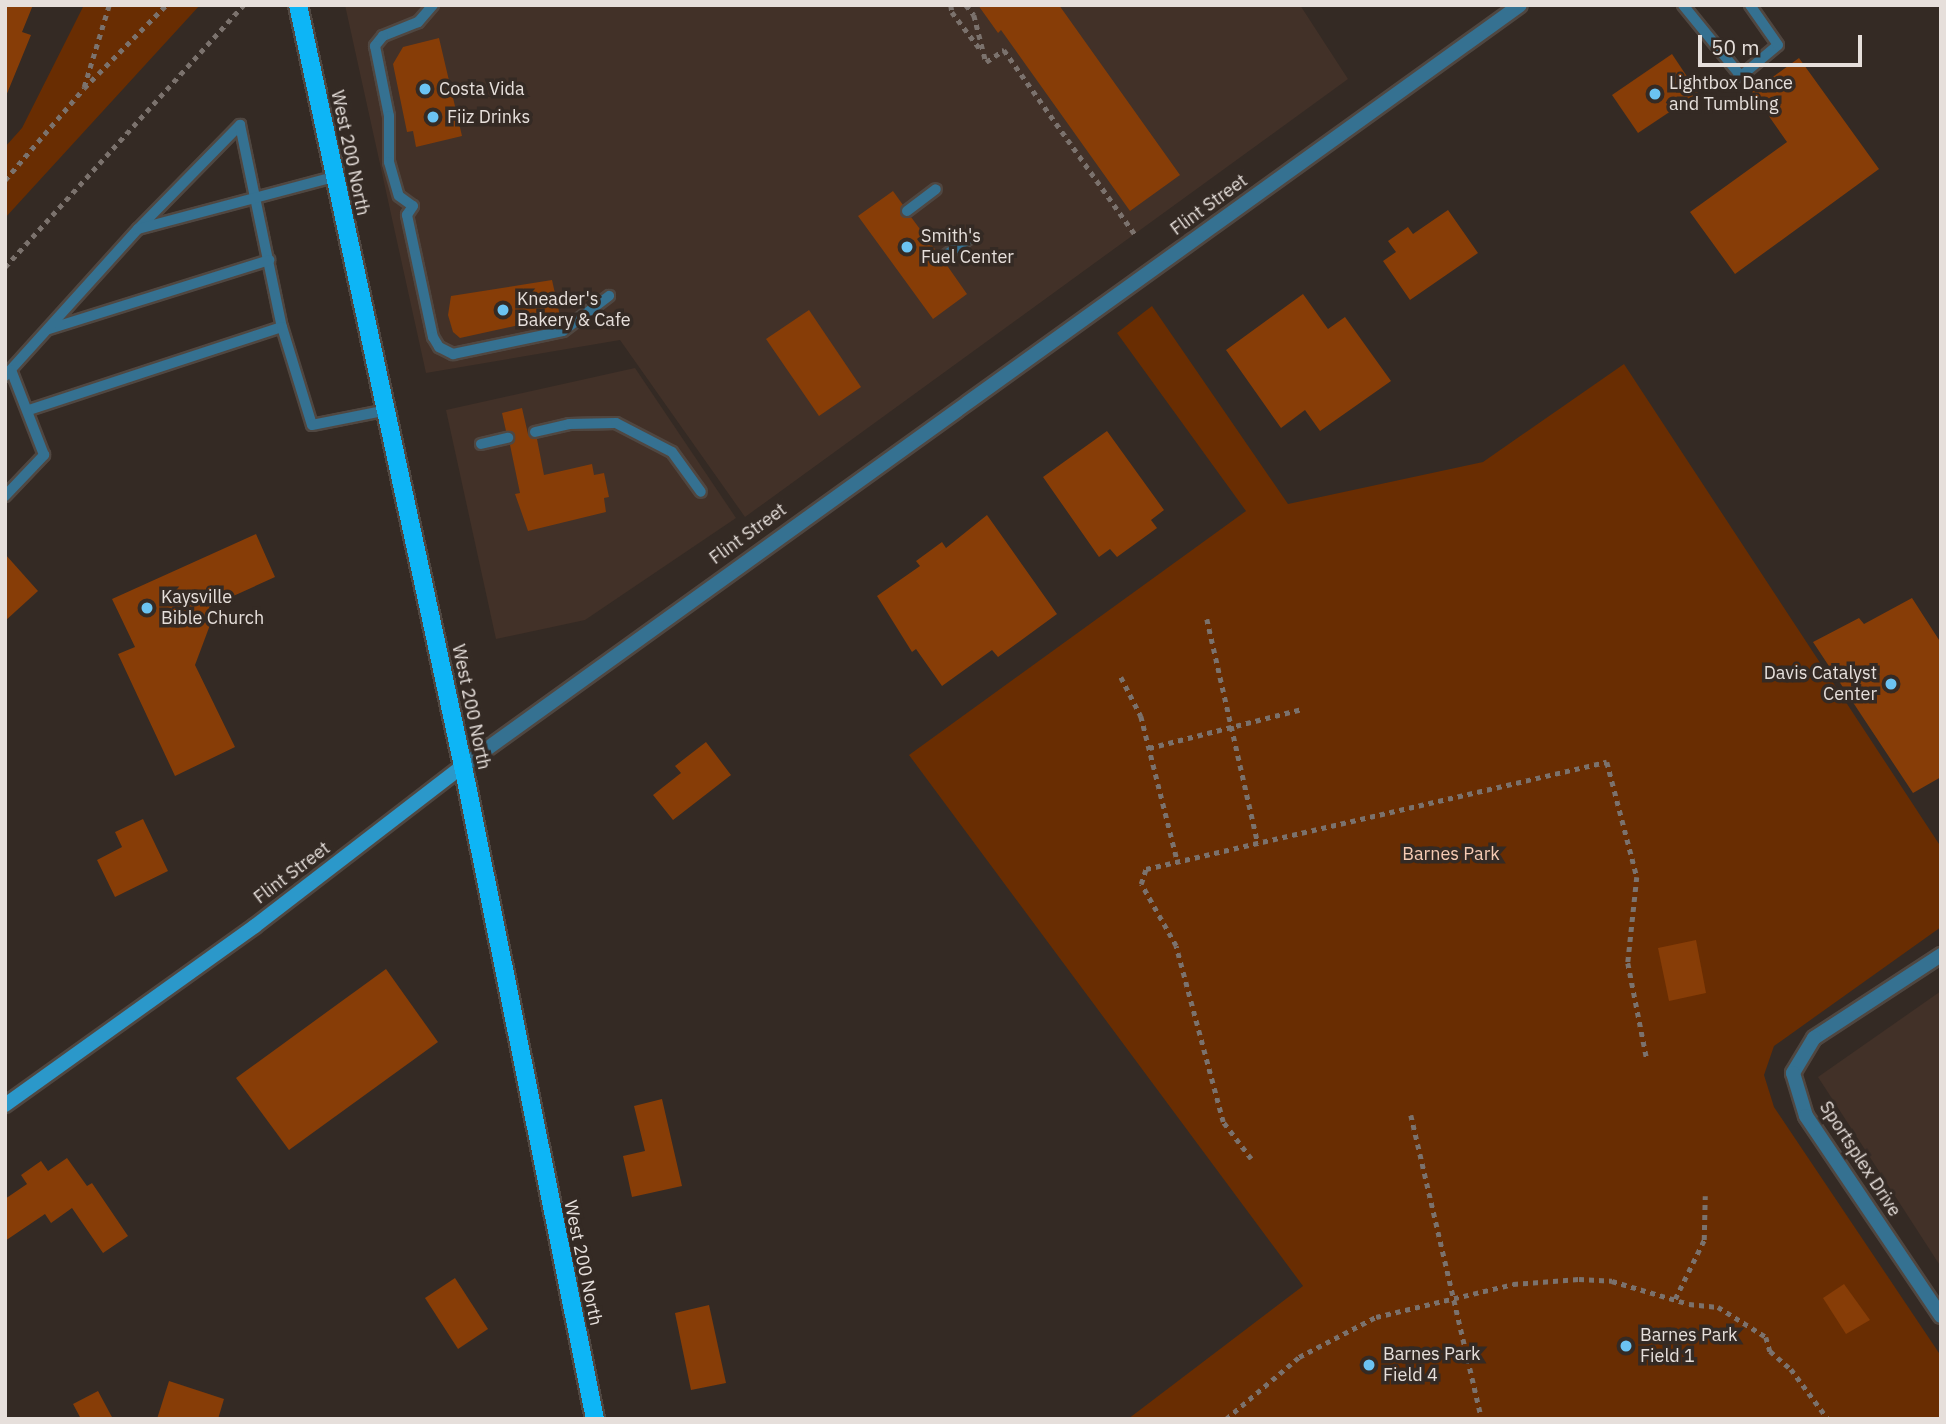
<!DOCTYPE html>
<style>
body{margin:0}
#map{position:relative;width:1946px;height:1424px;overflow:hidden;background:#342a24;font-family:"IBM Plex Sans",sans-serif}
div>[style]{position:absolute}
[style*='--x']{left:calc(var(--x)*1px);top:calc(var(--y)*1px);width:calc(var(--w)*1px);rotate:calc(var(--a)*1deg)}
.built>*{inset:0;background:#423128}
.green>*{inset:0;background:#692d02}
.building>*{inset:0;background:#873d07}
.path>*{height:4.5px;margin-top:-2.25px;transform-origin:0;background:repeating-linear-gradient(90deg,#7b726d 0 5px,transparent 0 10px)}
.roads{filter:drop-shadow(2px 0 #504741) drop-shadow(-2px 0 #504741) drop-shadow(0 2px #504741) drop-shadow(0 -2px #504741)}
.service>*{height:10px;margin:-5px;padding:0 5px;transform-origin:5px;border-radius:5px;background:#357191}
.minor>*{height:14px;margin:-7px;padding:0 7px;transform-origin:7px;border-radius:7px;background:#357191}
.tertiary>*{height:14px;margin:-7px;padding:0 7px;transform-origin:7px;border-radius:7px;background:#357191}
.secondary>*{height:14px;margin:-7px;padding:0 7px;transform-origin:7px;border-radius:7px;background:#2b98ca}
.primary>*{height:18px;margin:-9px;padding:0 9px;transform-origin:9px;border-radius:9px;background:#0db5f6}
.dots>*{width:19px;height:19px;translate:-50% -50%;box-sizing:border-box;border:4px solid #342a24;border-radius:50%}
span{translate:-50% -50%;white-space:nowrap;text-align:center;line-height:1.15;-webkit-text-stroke:7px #342a24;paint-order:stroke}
.poi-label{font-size:18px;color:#e6dfdb}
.left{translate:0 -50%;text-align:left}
.right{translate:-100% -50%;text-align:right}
.street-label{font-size:18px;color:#e6dfdb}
.park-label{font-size:18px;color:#f6cbb4}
.frame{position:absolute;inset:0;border:7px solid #e6dfdb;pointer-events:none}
.scale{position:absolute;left:1698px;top:35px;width:164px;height:32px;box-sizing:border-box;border:4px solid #e6dfdb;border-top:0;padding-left:9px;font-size:21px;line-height:24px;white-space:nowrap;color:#e6dfdb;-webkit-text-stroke:5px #342a24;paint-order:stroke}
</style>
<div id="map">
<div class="built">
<div style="clip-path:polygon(345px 5px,1300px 5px,1348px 79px,745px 517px,620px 340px,426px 373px)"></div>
<div style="clip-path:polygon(635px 368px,736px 518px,585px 620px,496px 639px,446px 410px)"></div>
<div style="clip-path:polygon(1941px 991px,1941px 1267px,1818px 1077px)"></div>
</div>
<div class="green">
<div style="clip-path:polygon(84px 5px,200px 5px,5px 218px,5px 147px,22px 128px)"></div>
<div style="clip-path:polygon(1152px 306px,1288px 504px,1483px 462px,1624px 364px,1941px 847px,1941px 927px,1774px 1046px,1764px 1075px,1774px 1107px,1941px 1356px,1941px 1419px,1128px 1419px,1303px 1286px,909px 755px,1246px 511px,1117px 333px)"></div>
</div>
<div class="building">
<div style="clip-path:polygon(5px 5px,33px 5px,22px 32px,31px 35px,6px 96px)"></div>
<div style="clip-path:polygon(978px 5px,1059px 5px,1180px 175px,1130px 211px,1001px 30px,998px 33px)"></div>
<div style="clip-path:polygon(439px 38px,462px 136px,416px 147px,413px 131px,407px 132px,393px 64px,403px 47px)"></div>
<div style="clip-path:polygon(1672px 54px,1698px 93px,1638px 133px,1612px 95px)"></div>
<div style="clip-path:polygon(1799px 58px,1879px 169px,1735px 274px,1690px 212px,1787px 142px,1752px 92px)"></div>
<div style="clip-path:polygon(893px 191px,903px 205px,901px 215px,911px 217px,937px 252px,936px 263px,946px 264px,967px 294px,933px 319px,858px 216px)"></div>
<div style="clip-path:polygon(1448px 210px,1478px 253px,1410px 300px,1383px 261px,1396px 252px,1388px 241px,1408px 227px,1413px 234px)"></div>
<div style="clip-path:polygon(552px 280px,560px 316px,460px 338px,453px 332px,448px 315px,451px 296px)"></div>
<div style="clip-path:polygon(1303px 294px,1328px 329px,1345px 317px,1391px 381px,1320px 431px,1305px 410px,1281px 428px,1226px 350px)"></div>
<div style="clip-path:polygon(809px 310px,861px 387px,819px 416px,766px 339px)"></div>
<div style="clip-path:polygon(522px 408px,528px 434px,537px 439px,544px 475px,592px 464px,594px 475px,604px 473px,609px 497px,604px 498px,606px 512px,528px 531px,515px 494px,520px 493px,510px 445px,515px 437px,506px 431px,502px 413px)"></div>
<div style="clip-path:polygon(1107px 431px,1164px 510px,1151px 520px,1157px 528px,1117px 557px,1110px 549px,1099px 557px,1043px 477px)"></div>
<div style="clip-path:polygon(987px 515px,1057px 614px,998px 657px,992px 650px,942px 686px,916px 649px,912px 652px,877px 596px,920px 566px,916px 561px,942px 542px,946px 548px)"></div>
<div style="clip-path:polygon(256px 534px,275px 577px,209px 607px,213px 617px,195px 665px,235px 747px,175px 776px,118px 654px,135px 647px,112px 599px)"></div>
<div style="clip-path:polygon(5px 554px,38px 591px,5px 621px)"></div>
<div style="clip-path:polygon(1912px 598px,1941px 643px,1941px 777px,1913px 793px,1813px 642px,1859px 618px,1864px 624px)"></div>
<div style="clip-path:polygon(706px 742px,731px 775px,673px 820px,653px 795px,681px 773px,675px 766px)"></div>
<div style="clip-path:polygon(143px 819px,168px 871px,115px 897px,97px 860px,122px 847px,115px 832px)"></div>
<div style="clip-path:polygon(1696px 940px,1706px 993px,1669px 1001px,1658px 948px)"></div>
<div style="clip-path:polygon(386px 969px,438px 1042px,289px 1150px,236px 1078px)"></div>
<div style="clip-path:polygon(662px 1099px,682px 1186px,632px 1197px,623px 1156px,645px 1151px,634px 1106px)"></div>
<div style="clip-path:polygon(67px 1158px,87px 1186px,92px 1183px,128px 1236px,103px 1253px,72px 1208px,51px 1223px,45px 1214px,5px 1241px,5px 1199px,27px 1184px,21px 1175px,41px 1161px,48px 1171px)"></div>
<div style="clip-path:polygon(455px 1278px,488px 1329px,458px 1349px,425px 1298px)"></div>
<div style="clip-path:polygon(1844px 1284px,1870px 1320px,1846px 1334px,1823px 1298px)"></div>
<div style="clip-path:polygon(709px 1305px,726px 1383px,691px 1390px,675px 1313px)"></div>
<div style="clip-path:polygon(169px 1381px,224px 1399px,218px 1419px,157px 1419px)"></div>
<div style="clip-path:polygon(98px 1391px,113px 1419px,81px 1419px,73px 1404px)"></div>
</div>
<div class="path">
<div style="--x:951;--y:5;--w:7;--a:82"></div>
<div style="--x:952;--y:12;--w:46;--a:52.9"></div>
<div style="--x:966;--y:5;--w:13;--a:51"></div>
<div style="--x:974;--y:15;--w:49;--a:75.7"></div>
<div style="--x:986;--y:62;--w:22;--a:-34"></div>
<div style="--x:1004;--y:50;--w:228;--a:54.6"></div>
<div style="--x:84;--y:87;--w:86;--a:-73"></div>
<div style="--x:5;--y:180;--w:121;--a:-49.3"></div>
<div style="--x:84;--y:88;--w:117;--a:-45.3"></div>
<div style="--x:5;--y:267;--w:354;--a:-47.7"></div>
<div style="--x:1207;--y:619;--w:230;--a:77.2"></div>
<div style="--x:1121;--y:677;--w:44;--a:62.9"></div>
<div style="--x:1141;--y:716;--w:147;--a:75.9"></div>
<div style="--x:1149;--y:748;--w:158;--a:-14.3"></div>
<div style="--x:1411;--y:1115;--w:312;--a:76.9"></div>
<div style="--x:1251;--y:1159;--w:46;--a:-127.1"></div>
<div style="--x:1223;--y:1122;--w:182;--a:-105"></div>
<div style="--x:1176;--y:946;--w:71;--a:-119.4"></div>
<div style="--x:1141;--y:884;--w:16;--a:-72"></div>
<div style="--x:1146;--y:869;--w:473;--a:-13.1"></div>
<div style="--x:1607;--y:762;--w:119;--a:75.4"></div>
<div style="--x:1637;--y:877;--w:86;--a:96"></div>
<div style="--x:1628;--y:963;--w:99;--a:78.9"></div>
<div style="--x:1675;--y:1299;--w:66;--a:-63.8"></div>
<div style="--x:1704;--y:1240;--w:44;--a:-88.7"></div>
<div style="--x:1226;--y:1419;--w:96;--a:-40.3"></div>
<div style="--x:1299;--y:1357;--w:87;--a:-27.5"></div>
<div style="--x:1376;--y:1317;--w:141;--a:-13.5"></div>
<div style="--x:1513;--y:1284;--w:66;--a:-4.3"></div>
<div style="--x:1579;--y:1279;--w:33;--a:3"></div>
<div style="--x:1612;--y:1281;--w:80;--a:16.6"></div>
<div style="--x:1689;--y:1304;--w:29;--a:6"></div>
<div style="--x:1718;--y:1307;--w:57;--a:32"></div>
<div style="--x:1766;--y:1337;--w:15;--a:74"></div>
<div style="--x:1770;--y:1351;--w:28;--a:41"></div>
<div style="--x:1791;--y:1369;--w:62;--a:53.5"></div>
</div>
<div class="roads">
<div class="service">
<div style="--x:433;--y:5;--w:23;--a:131"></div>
<div style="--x:418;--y:22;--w:38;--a:158"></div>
<div style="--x:383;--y:36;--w:13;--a:129"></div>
<div style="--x:375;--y:46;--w:71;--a:78.7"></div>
<div style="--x:389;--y:116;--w:46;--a:90"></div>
<div style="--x:389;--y:162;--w:35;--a:74"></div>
<div style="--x:399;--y:196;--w:17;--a:36"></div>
<div style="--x:413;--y:206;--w:11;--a:124"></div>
<div style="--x:407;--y:215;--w:125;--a:78"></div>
<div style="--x:433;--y:337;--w:12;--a:59"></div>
<div style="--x:439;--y:347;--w:16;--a:27"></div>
<div style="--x:453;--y:354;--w:112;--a:-11.8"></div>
<div style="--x:563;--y:331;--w:58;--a:-37.3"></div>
<div style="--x:1683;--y:5;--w:92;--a:50.8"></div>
<div style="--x:1741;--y:76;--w:48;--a:-40"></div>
<div style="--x:1778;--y:45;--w:49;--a:-125"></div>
<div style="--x:907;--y:211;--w:36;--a:-37"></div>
<div style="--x:138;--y:229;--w:146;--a:-45.6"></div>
<div style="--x:240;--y:125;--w:206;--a:78.3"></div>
<div style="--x:942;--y:258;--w:34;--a:-36"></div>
<div style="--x:49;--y:329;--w:231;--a:-17.4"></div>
<div style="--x:5;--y:376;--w:198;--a:-47.9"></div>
<div style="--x:138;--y:229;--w:202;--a:-14.9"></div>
<div style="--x:29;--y:410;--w:266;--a:-18.2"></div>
<div style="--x:282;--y:327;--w:102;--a:73"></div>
<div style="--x:312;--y:425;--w:72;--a:-11.2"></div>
<div style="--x:535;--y:432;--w:35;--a:-13"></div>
<div style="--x:569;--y:424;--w:47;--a:-1.2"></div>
<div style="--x:616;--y:423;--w:63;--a:27.4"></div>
<div style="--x:672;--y:452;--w:49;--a:54.1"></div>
<div style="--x:481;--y:444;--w:28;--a:-13"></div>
<div style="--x:5;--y:496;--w:57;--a:-46.4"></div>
<div style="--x:44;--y:455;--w:91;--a:-111.2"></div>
</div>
<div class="minor">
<div style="--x:1941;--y:955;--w:152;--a:146.8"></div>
<div style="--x:1814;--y:1038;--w:41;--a:121"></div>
<div style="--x:1793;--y:1073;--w:45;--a:73.2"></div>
<div style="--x:1806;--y:1116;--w:241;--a:56"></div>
</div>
<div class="tertiary">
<div style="--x:463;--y:766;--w:1302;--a:-35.75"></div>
</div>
<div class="secondary">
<div style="--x:5;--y:1105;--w:307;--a:-35.6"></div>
<div style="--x:255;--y:926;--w:262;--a:-37.6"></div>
</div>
<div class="primary">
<div style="--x:298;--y:5;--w:779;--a:77.77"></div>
<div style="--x:463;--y:766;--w:666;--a:78.57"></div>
</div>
</div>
<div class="dots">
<div style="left:425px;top:89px;background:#6bc3f2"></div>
<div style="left:1655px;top:94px;background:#6bc3f2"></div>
<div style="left:433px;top:117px;background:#6bc3f2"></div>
<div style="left:907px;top:247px;background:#6bc3f2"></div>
<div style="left:503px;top:310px;background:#6bc3f2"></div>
<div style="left:147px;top:608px;background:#6bc3f2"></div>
<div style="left:1891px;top:684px;background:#6bc3f2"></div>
<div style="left:1626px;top:1346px;background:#6bc3f2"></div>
<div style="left:1369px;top:1365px;background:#6bc3f2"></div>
</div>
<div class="poi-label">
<span class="left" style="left:1669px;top:94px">Lightbox Dance<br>and Tumbling</span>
<span class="left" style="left:439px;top:89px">Costa Vida</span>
<span class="left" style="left:447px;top:117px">Fiiz Drinks</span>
<span class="left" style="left:921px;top:247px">Smith's<br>Fuel Center</span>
<span class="left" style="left:517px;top:310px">Kneader's<br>Bakery &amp; Cafe</span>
<span class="left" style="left:161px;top:608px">Kaysville<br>Bible Church</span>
<span class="right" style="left:1877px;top:684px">Davis Catalyst<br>Center</span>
<span class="left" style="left:1640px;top:1346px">Barnes Park<br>Field 1</span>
<span class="left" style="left:1383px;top:1365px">Barnes Park<br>Field 4</span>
</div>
<div class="street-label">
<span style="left:350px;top:153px;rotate:78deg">West 200 North</span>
<span style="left:1209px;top:205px;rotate:-36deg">Flint Street</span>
<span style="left:748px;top:534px;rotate:-36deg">Flint Street</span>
<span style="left:471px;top:707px;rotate:78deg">West 200 North</span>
<span style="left:292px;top:873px;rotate:-37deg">Flint Street</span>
<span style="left:1860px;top:1159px;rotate:57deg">Sportsplex Drive</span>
<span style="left:583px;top:1263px;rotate:78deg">West 200 North</span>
</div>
<div class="park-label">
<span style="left:1451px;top:854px">Barnes Park</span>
</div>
<div class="frame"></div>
<div class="scale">50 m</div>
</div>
